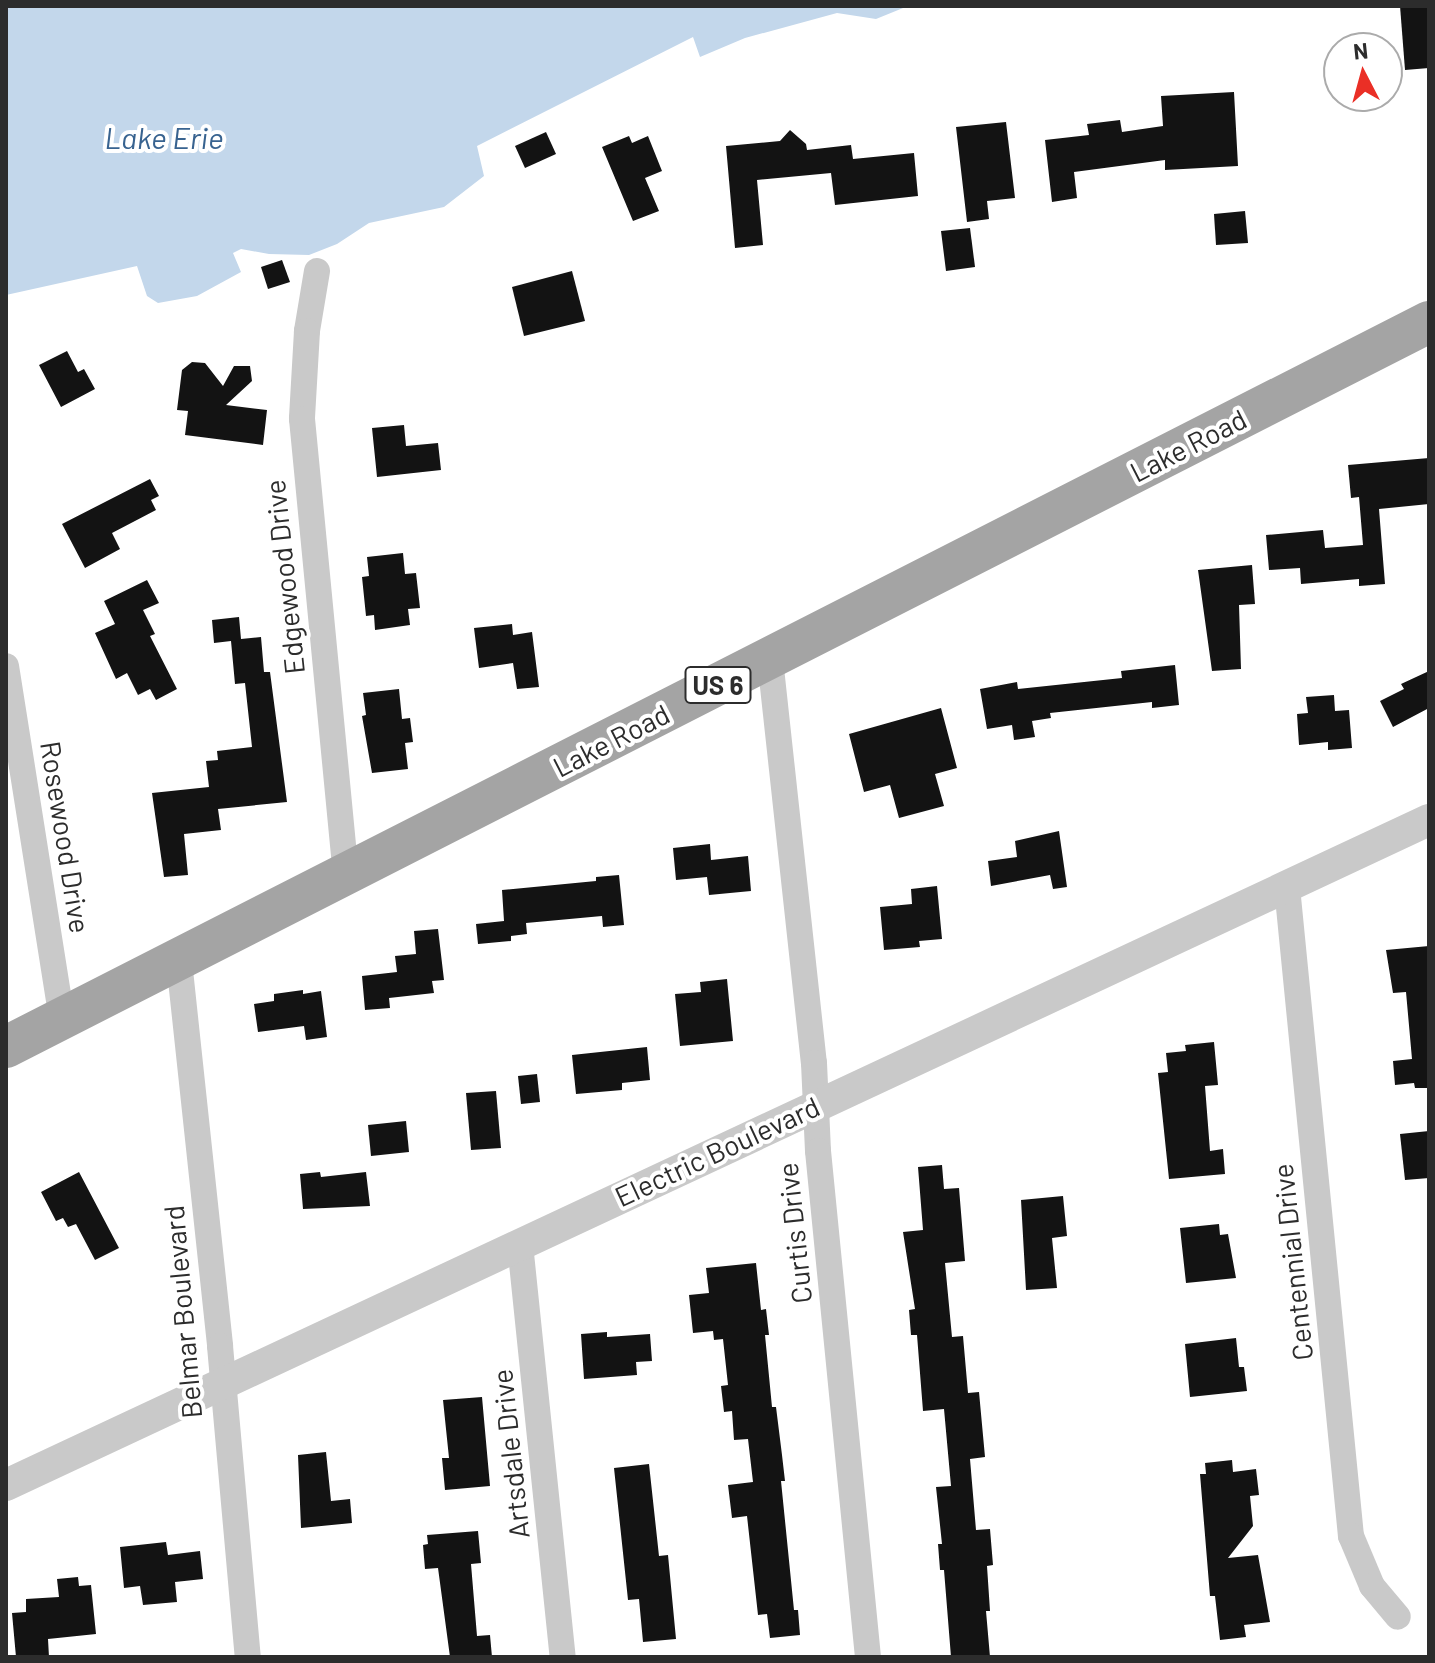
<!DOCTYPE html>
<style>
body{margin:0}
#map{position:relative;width:1435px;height:1663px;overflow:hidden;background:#fff;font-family:Barlow,sans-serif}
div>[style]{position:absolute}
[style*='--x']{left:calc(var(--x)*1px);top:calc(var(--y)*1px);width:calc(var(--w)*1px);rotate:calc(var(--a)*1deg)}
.water>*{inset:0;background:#c3d7eb}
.building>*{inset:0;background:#131313}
.minor>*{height:26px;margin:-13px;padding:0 13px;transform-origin:13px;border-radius:13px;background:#c9c9c9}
.tertiary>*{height:32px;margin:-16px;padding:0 16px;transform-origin:16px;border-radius:16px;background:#c9c9c9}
.primary>*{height:42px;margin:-21px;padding:0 21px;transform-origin:21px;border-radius:21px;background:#a4a4a4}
span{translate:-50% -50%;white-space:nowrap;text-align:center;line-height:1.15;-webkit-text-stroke:8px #fff;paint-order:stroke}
.shield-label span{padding:2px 6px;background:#fff;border:2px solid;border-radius:6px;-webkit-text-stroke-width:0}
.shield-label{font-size:26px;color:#2c2c2c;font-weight:700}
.street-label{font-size:28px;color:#2c2c2c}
.water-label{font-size:30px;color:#386390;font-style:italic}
.frame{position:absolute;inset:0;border:8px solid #2c2c2c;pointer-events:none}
.north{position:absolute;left:1323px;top:32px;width:80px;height:80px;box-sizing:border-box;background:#fff;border:2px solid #ababab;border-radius:50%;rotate:354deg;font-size:22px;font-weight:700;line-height:32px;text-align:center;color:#2c2c2c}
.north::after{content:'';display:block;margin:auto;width:28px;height:36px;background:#ea2f26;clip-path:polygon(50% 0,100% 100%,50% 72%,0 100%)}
</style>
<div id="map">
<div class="water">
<div style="clip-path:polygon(6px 6px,908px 6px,876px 19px,837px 13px,745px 38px,700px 57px,693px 37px,477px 146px,484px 176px,444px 207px,369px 223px,337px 244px,309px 255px,269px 254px,241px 249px,233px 253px,241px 272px,197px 296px,158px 303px,147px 296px,137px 266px,6px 295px)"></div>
</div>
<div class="building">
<div style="clip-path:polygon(1400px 6px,1429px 6px,1429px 68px,1405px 70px)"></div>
<div style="clip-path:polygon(1234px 92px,1238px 166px,1165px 170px,1165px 160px,1074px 172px,1077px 198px,1052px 202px,1045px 140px,1089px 135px,1087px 124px,1120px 120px,1122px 132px,1163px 126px,1161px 96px)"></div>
<div style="clip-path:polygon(1006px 122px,1015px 198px,987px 201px,989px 219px,967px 222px,956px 127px)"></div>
<div style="clip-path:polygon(790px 130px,806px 144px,807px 150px,851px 145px,853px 159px,914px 153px,918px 196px,835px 205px,831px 173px,757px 180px,763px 245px,735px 248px,726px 146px,780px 141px)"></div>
<div style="clip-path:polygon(546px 132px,556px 154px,525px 168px,515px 146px)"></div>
<div style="clip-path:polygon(629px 136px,632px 143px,648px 136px,662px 171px,645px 178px,659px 211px,633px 221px,602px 147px)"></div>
<div style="clip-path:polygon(1245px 211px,1248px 243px,1216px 245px,1214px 214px)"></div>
<div style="clip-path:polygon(970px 228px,975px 267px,946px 271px,941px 231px)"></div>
<div style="clip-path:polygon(282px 260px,290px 282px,268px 289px,261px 267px)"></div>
<div style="clip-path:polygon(572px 271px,585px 321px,524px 336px,512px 287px)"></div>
<div style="clip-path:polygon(67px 351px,78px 372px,84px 369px,95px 389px,61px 407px,39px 365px)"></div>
<div style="clip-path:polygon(192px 362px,205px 363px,223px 386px,234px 366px,250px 366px,252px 381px,226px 405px,267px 410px,263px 445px,185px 435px,188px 411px,177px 410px,182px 370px)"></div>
<div style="clip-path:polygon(404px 425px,406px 446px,438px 443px,441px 470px,377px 477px,372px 428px)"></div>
<div style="clip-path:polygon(1429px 458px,1429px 504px,1379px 509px,1385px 584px,1359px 586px,1359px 579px,1301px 584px,1300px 568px,1269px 570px,1266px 535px,1323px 530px,1325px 548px,1363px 545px,1359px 497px,1351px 498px,1348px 465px)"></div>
<div style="clip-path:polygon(150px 479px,159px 496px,151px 500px,156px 510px,112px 533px,120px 549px,85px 568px,62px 524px)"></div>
<div style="clip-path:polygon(403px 553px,405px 574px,416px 573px,420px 608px,408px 609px,410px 625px,375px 630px,374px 615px,366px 616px,362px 577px,369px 576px,367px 557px)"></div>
<div style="clip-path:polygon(1252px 565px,1255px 604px,1239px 605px,1241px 669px,1212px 671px,1198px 570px)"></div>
<div style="clip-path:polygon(147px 580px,159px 603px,143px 610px,155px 634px,150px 636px,177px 689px,156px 700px,150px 689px,138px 695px,127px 673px,116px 679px,95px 633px,115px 624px,104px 601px)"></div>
<div style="clip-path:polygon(239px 617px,241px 639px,261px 637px,264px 672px,270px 672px,287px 802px,218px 809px,221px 830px,184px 834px,188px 875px,164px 877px,152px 793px,209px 787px,206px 761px,218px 760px,217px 751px,252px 747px,245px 683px,235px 684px,231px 641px,214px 643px,212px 620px)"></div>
<div style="clip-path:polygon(512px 624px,513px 635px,532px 632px,539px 687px,517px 689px,513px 663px,479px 668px,474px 628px)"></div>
<div style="clip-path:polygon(1175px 665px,1179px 705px,1152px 708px,1152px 702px,1050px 713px,1051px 718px,1032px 721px,1035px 737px,1014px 740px,1012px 725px,987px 729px,980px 689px,1017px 682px,1018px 689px,1122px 678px,1121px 671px)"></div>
<div style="clip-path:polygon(1429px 671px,1429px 708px,1393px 727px,1380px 701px,1404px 689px,1401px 684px)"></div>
<div style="clip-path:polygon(399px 689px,402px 719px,410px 718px,413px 742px,405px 743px,408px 769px,372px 773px,362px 716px,366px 715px,363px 693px)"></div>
<div style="clip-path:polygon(1334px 695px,1335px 711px,1349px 710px,1352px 748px,1328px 750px,1328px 742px,1299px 745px,1297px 714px,1308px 713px,1306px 697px)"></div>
<div style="clip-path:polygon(941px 708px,957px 768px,935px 774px,944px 806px,899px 818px,890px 785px,864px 792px,849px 734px)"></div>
<div style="clip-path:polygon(1059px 831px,1067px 887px,1053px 889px,1050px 875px,991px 886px,988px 861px,1017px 857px,1015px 841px)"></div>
<div style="clip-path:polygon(710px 844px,711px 860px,748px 856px,751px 891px,709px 895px,707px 877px,676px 880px,673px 848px)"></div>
<div style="clip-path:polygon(619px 875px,624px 925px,603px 927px,602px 916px,526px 923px,527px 934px,511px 936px,511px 941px,478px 944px,476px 924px,504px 921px,502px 890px,596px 881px,596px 877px)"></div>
<div style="clip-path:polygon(937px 886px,942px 939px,919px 941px,920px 947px,884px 950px,880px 907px,912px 904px,911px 889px)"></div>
<div style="clip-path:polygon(438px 929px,444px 980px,432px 981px,434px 993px,389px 998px,390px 1008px,365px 1010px,362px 976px,397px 972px,395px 956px,416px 954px,414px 931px)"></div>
<div style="clip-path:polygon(1429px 946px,1429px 1088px,1415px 1088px,1414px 1083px,1395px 1085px,1393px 1061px,1412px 1059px,1406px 992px,1393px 993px,1386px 950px)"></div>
<div style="clip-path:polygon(727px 979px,733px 1041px,680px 1046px,675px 994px,701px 992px,700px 982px)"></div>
<div style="clip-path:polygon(303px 990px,303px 994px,321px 991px,327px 1037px,306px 1040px,304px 1026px,258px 1032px,254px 1004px,274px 1001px,274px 994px)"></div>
<div style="clip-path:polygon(1214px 1042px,1218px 1085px,1205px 1086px,1210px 1151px,1223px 1149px,1225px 1174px,1169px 1179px,1158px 1073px,1168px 1072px,1166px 1053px,1186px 1051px,1185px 1045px)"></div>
<div style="clip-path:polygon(647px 1047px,650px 1080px,622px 1083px,622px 1090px,576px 1094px,572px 1055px)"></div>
<div style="clip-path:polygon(537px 1074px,540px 1102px,521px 1104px,518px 1076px)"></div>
<div style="clip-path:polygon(496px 1091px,501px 1148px,471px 1150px,466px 1093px)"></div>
<div style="clip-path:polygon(406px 1121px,409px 1152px,371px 1156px,368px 1125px)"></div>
<div style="clip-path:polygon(1429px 1131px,1429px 1178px,1405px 1180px,1400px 1134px)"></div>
<div style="clip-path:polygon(942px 1165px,944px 1189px,959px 1188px,965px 1261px,945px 1263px,952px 1337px,963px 1336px,968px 1393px,979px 1392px,985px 1457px,970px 1459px,976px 1530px,990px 1529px,993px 1565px,987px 1566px,990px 1611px,986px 1611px,990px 1657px,951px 1657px,944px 1570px,940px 1570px,938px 1544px,942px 1544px,936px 1487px,951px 1486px,944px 1409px,923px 1411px,917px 1335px,911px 1335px,909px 1310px,915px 1309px,903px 1232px,923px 1230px,918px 1167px)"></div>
<div style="clip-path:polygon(79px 1172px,119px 1248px,95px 1260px,76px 1224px,68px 1227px,63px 1218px,56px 1221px,41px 1192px)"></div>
<div style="clip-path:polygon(320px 1172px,321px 1177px,366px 1172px,370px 1206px,303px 1209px,300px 1174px)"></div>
<div style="clip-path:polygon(1063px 1196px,1067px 1236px,1052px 1238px,1057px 1288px,1026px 1290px,1021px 1200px)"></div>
<div style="clip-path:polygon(1219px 1224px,1220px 1235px,1228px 1234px,1236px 1278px,1186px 1283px,1180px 1228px)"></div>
<div style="clip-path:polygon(756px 1263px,761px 1310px,766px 1309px,769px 1335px,765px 1335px,772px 1407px,776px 1407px,782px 1455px,785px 1481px,781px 1481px,794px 1610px,798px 1610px,800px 1635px,770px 1638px,767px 1614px,758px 1615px,747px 1516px,732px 1518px,728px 1485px,753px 1482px,748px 1439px,734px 1440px,732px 1411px,724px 1412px,721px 1386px,728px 1385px,723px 1339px,714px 1340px,713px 1331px,693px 1333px,689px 1295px,709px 1293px,706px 1268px)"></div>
<div style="clip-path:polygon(607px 1332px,607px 1337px,650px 1334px,652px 1361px,636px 1362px,637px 1375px,584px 1379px,581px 1334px)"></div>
<div style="clip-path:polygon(1236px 1338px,1239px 1367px,1244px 1367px,1247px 1391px,1190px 1397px,1185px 1344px)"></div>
<div style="clip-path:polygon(482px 1397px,490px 1486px,445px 1490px,442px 1458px,449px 1458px,443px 1400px)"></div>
<div style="clip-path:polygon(326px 1452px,331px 1501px,350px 1499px,352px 1523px,301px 1528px,298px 1455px)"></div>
<div style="clip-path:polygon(1232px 1460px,1233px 1472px,1256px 1469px,1259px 1495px,1250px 1496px,1253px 1526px,1228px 1558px,1258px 1555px,1270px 1622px,1244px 1625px,1246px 1637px,1220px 1640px,1215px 1596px,1210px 1596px,1200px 1474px,1206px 1474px,1205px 1463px)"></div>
<div style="clip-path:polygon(649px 1464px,659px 1556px,668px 1555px,676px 1639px,643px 1642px,639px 1599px,628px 1600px,614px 1468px)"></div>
<div style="clip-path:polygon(478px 1531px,481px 1563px,471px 1564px,477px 1636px,490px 1635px,492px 1657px,450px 1657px,438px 1568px,425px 1569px,423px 1545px,428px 1544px,427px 1535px)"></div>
<div style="clip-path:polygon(166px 1542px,168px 1555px,200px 1551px,203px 1579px,175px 1582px,177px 1602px,143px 1605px,140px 1586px,124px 1588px,120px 1547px)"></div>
<div style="clip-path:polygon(78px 1577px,79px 1586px,91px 1585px,96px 1634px,48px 1639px,49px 1657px,16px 1657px,12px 1613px,26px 1612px,26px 1599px,59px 1597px,57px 1579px)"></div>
</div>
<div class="minor">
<div style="--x:317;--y:271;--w:61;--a:99.5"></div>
<div style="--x:307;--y:331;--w:88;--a:93.3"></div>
<div style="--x:302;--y:419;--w:459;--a:84.5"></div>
<div style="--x:770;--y:659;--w:406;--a:83.8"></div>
<div style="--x:814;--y:1063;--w:88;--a:87.4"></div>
<div style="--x:818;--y:1151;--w:508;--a:84.36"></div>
<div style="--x:6;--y:666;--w:357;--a:81"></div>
<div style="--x:1287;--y:887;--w:652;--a:84.37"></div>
<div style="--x:1351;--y:1536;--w:54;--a:67.2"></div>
<div style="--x:1372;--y:1586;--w:40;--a:50"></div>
<div style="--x:179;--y:961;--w:387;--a:83.9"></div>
<div style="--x:220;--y:1346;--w:312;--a:84.9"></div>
<div style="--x:520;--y:1244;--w:415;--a:84.1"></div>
</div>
<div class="tertiary">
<div style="--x:6;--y:1485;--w:1571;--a:-25.05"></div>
</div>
<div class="primary">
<div style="--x:6;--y:1047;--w:1597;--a:-27"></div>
</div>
<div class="shield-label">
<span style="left:718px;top:685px">US 6</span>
</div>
<div class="street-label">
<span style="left:1188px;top:445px;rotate:-27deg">Lake Road</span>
<span style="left:284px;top:577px;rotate:-96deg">Edgewood Drive</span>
<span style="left:611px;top:740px;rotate:-27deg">Lake Road</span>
<span style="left:66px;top:837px;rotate:81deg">Rosewood Drive</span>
<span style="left:717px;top:1151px;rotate:-25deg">Electric Boulevard</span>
<span style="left:794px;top:1233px;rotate:-96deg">Curtis Drive</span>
<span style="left:1292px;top:1262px;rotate:-96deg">Centennial Drive</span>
<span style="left:182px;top:1312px;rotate:-95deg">Belmar Boulevard</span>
<span style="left:510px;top:1454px;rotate:-96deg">Artsdale Drive</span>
</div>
<div class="water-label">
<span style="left:164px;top:137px">Lake Erie</span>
</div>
<div class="frame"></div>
<div class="north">N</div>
</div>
